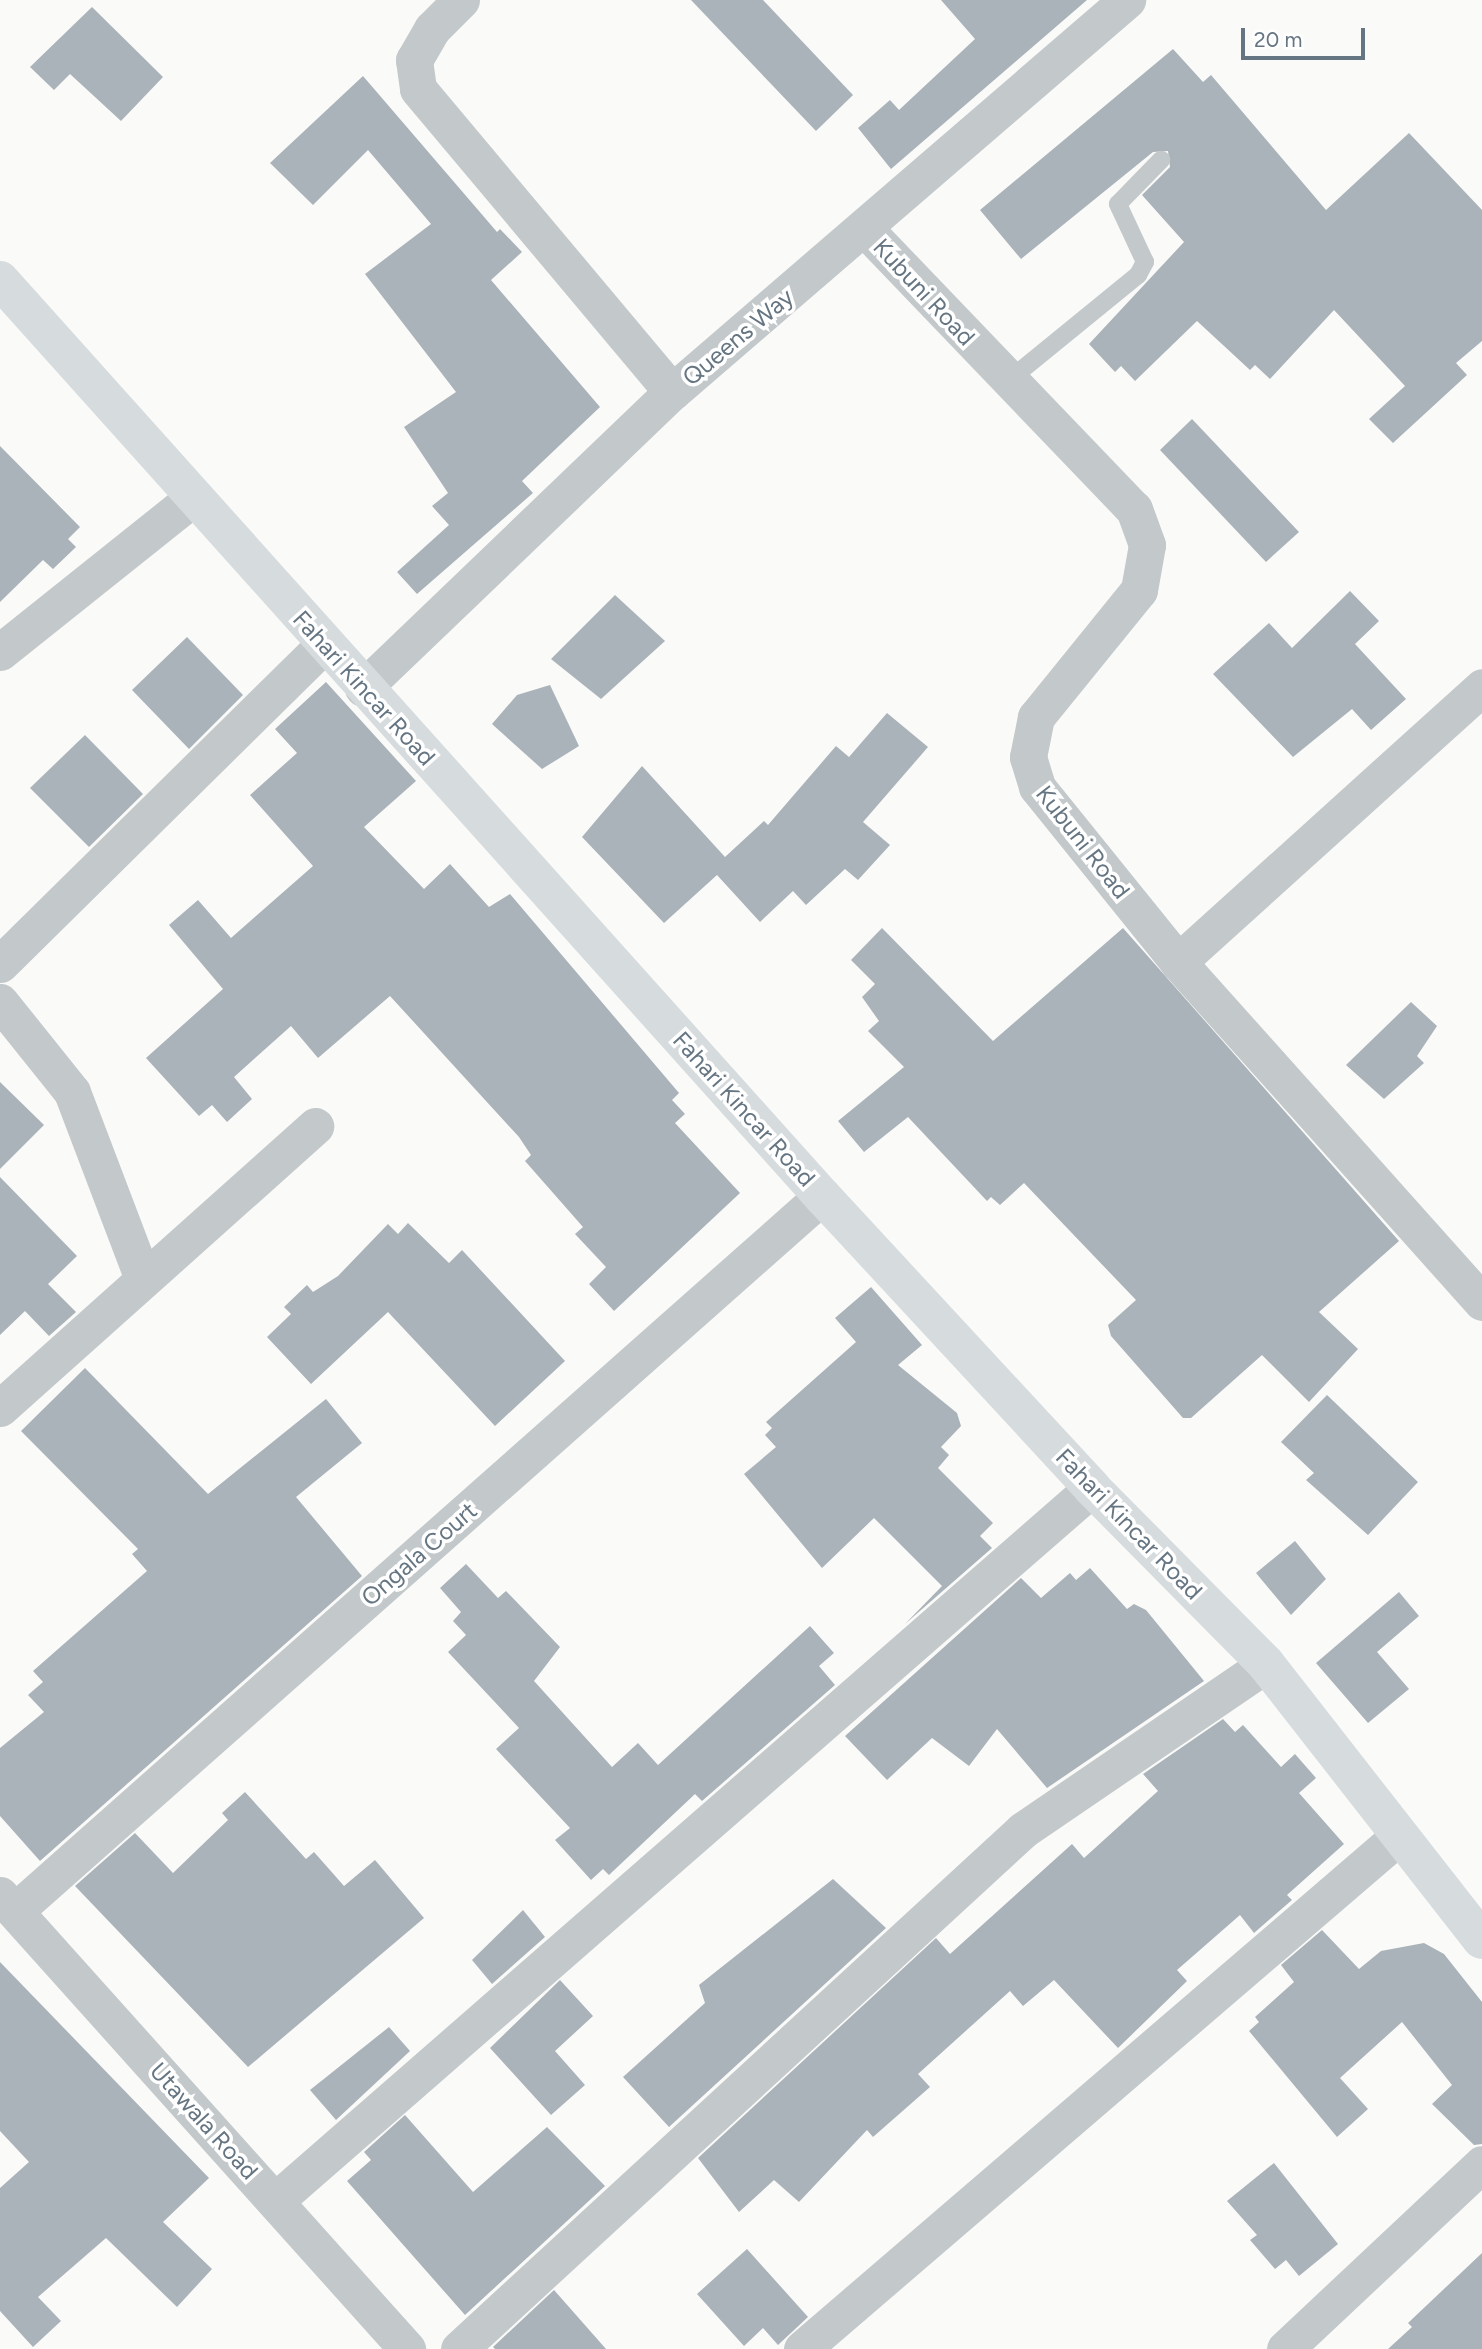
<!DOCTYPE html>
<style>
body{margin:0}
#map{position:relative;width:1482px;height:2349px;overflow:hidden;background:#fafaf8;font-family:Figtree,sans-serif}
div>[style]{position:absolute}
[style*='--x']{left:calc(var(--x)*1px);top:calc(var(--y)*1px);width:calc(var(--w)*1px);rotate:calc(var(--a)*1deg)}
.building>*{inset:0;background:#aab3b9}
.lane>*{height:18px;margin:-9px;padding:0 9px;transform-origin:9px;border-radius:9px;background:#c3c8cb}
.street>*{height:37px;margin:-18.5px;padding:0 18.5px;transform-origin:18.5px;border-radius:18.5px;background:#c3c8cb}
.secondary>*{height:38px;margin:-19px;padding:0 19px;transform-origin:19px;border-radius:19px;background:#d6dbde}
span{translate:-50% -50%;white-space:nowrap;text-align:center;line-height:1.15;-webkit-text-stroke:7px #fff;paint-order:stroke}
.street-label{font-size:24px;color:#657582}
.scale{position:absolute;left:1241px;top:28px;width:124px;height:32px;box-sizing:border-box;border:4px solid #657582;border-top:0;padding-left:9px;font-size:21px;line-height:24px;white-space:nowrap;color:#657582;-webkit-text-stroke:5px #fff;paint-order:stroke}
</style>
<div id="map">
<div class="building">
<div style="clip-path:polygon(691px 0,763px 0,853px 95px,816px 131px)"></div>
<div style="clip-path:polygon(941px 0,1087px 0,891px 169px,858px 128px,890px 100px,899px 110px,975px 39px)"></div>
<div style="clip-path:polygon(92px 7px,163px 77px,121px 121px,70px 74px,54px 90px,30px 67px)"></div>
<div style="clip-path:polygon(1173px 49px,1203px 82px,1211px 75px,1326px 210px,1409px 133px,1482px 210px,1482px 341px,1456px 363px,1467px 375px,1393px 443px,1369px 419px,1405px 386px,1334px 310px,1270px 379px,1255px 365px,1250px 370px,1197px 321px,1135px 381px,1121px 366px,1115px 372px,1089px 344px,1184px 242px,1142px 195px,1170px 167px,1168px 151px,1153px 152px,1021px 259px,980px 210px)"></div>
<div style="clip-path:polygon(363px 76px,497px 232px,500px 229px,522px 252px,491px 280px,600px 407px,522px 481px,533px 493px,417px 594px,397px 572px,449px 525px,432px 506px,448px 493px,404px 427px,456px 392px,365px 274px,431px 224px,368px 150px,313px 205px,270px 163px)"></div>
<div style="clip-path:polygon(1192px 419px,1299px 532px,1266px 562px,1160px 450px)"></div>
<div style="clip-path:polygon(0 446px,80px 527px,68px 539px,76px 547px,53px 569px,43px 560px,0 602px)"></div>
<div style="clip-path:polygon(1350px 591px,1379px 621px,1355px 644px,1406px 699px,1371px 730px,1352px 709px,1293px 757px,1213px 674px,1269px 623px,1292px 648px)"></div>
<div style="clip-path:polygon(615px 595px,665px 641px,601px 699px,551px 659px)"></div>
<div style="clip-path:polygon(187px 637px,243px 695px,189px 749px,132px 690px)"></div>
<div style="clip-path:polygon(326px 682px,416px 781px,364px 827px,424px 889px,450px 864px,489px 907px,510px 894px,679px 1093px,672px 1100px,685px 1114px,675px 1123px,740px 1193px,614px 1311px,589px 1284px,606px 1267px,575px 1234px,583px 1227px,525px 1161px,531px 1155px,519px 1137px,390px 996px,318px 1058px,291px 1026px,234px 1077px,252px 1099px,227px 1122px,212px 1105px,199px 1116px,146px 1058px,223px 989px,169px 925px,198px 900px,231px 938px,313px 866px,250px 795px,297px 753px,275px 729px)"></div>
<div style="clip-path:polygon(550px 685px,579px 746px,542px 769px,492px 724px,517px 695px)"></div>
<div style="clip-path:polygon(887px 713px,928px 747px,863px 822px,890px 845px,858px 880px,845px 869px,806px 905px,793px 891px,760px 922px,717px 875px,664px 923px,582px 837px,642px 766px,725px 857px,764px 821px,768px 825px,836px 746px,849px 757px)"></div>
<div style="clip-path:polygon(85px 735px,143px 794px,89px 847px,30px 788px)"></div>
<div style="clip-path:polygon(882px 928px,993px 1041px,1123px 928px,1399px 1241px,1319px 1312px,1358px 1349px,1309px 1402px,1262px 1355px,1191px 1418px,1183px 1418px,1111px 1336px,1108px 1325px,1136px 1300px,1024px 1183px,1000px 1205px,991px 1197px,987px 1201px,908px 1117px,864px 1152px,838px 1121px,904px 1067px,868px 1031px,879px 1021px,862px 997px,875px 984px,851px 960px)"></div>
<div style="clip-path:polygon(1411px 1002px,1437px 1026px,1417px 1056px,1424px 1063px,1384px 1099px,1346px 1065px)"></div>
<div style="clip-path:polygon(0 1082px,44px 1125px,0 1169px)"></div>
<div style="clip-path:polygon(0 1177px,77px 1256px,48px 1284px,76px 1312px,49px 1336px,25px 1311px,0 1335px)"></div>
<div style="clip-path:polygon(408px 1223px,449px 1263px,462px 1250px,565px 1361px,495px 1426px,388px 1312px,311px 1384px,267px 1337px,291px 1314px,284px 1307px,307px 1285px,313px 1292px,338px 1276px,388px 1224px,398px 1234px)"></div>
<div style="clip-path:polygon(871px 1287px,922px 1345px,898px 1365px,957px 1413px,961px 1426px,941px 1447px,949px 1455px,938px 1468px,993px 1523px,980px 1536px,992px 1548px,905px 1624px,942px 1586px,874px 1518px,822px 1568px,744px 1474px,776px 1447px,765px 1435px,772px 1428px,766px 1422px,856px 1342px,835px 1318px)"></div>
<div style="clip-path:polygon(85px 1368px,208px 1494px,326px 1399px,362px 1443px,296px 1497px,362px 1576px,40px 1861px,0 1816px,0 1748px,44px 1712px,28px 1695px,43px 1682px,33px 1671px,147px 1571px,132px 1554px,138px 1549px,21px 1431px)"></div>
<div style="clip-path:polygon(1327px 1395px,1418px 1482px,1368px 1535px,1306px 1480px,1314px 1473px,1281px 1442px)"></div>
<div style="clip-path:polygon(1295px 1541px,1326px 1579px,1291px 1615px,1256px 1573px)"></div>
<div style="clip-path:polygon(466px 1564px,498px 1598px,506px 1591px,560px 1647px,534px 1681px,612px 1767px,638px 1743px,658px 1765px,810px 1626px,834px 1653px,819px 1666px,835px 1685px,702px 1801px,695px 1794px,609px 1875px,603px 1869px,591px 1880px,555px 1840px,570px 1828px,496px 1749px,519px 1728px,448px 1652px,466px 1635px,453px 1621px,461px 1612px,440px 1588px)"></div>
<div style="clip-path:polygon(1090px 1568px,1127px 1609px,1134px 1604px,1146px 1610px,1204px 1681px,1047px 1788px,997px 1729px,969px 1766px,932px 1738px,887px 1780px,845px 1736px,1021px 1578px,1041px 1598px,1070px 1573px,1076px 1580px)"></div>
<div style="clip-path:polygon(1399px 1592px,1419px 1616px,1377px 1652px,1409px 1689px,1368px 1723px,1316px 1663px)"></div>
<div style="clip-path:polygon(1223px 1719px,1235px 1732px,1243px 1725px,1281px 1767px,1295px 1754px,1316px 1778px,1299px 1793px,1344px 1844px,1287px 1895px,1292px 1900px,1254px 1933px,1240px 1915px,1177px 1970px,1187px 1981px,1118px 2048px,1054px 1980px,1023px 2006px,1010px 1991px,918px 2074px,930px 2087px,873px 2137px,867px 2130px,799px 2202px,774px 2180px,739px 2212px,698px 2158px,936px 1938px,950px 1954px,1072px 1844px,1084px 1858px,1158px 1791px,1143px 1774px)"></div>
<div style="clip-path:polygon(245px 1792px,306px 1859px,314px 1852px,344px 1886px,375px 1860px,424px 1918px,248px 2067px,75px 1886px,135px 1833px,173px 1873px,228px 1820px,222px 1813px)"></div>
<div style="clip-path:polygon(833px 1879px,886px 1928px,669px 2127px,623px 2077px,705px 2003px,699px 1985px)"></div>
<div style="clip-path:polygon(523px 1910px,545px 1937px,492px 1984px,472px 1960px)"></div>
<div style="clip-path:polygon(1322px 1930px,1359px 1969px,1381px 1951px,1424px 1943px,1444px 1954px,1482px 2002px,1482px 2144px,1474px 2145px,1432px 2104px,1452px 2085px,1402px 2022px,1340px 2078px,1368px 2109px,1337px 2137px,1249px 2031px,1259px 2022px,1255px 2017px,1294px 1982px,1281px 1965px)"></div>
<div style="clip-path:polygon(0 1962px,209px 2178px,163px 2222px,212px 2269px,177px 2307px,106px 2238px,38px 2297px,61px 2321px,33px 2347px,0 2311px,0 2188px,29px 2162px,0 2131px)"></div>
<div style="clip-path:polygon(560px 1980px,593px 2016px,555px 2051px,585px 2085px,551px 2115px,490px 2048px)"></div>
<div style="clip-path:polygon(389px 2027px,410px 2051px,336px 2120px,310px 2090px)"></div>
<div style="clip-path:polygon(405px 2115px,473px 2192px,547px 2127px,605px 2186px,465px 2315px,347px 2181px,371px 2160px,364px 2152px)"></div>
<div style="clip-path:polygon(1274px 2163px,1338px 2244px,1299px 2276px,1286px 2260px,1275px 2269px,1250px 2240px,1257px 2235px,1227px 2201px)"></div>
<div style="clip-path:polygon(747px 2249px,808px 2317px,778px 2345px,763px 2328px,744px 2346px,697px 2294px)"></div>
<div style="clip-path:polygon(1482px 2253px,1482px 2349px,1388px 2349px,1412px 2327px,1408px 2323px)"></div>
<div style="clip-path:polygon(554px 2290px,606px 2349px,495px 2349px,493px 2347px)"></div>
</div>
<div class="lane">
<div style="--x:1008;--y:381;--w:168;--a:-39.2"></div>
<div style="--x:1138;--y:275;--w:15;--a:-62"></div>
<div style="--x:1145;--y:262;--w:64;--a:-115"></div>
<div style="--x:1118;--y:204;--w:62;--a:-45.7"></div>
</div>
<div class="street">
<div style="--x:461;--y:0;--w:41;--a:135"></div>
<div style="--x:432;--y:29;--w:36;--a:120"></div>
<div style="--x:414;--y:60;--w:29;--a:82"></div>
<div style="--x:418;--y:89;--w:395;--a:50"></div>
<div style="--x:866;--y:230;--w:387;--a:46.2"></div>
<div style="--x:1134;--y:509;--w:38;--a:70"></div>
<div style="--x:1147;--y:545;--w:46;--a:100.1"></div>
<div style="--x:1139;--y:590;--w:164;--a:129"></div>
<div style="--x:1036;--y:717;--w:41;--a:101.3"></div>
<div style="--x:1028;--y:757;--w:31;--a:73"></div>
<div style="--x:1037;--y:787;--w:225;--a:51.1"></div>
<div style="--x:1178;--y:962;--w:456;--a:48.2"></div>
<div style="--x:0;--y:652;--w:248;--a:-38.6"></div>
<div style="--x:363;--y:688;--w:428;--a:-43.8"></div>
<div style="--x:672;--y:392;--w:601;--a:-40.75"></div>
<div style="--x:1178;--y:962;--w:410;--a:-42.1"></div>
<div style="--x:0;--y:964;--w:456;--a:-44.6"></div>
<div style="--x:0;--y:1002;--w:115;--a:51.3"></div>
<div style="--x:72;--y:1092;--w:200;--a:69.2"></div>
<div style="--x:0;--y:1408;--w:423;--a:-41.8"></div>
<div style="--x:0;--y:1895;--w:610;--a:48.12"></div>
<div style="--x:15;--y:1911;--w:1078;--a:-41.54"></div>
<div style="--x:275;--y:2201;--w:1084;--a:-41.11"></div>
<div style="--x:459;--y:2349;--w:766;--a:-42.62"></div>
<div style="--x:1023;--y:1830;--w:294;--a:-34.3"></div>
<div style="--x:802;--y:2349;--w:787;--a:-40.67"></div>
<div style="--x:1285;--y:2349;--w:270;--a:-43.2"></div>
</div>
<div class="secondary">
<div style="--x:0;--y:280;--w:1231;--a:48.1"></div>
<div style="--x:822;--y:1196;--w:398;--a:47.2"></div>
<div style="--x:1092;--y:1488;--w:247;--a:45.3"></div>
<div style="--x:1266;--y:1664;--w:350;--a:52"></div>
</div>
<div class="street-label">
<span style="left:924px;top:292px;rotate:47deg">Kubuni Road</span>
<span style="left:738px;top:337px;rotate:-40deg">Queens Way</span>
<span style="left:364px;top:688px;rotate:48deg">Fahari Kincar Road</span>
<span style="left:1083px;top:842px;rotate:52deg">Kubuni Road</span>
<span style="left:744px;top:1109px;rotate:48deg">Fahari Kincar Road</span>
<span style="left:1129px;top:1524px;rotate:46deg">Fahari Kincar Road</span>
<span style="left:419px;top:1554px;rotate:-41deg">Ongala Court</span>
<span style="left:204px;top:2121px;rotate:48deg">Utawala Road</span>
</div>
<div class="scale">20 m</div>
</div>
